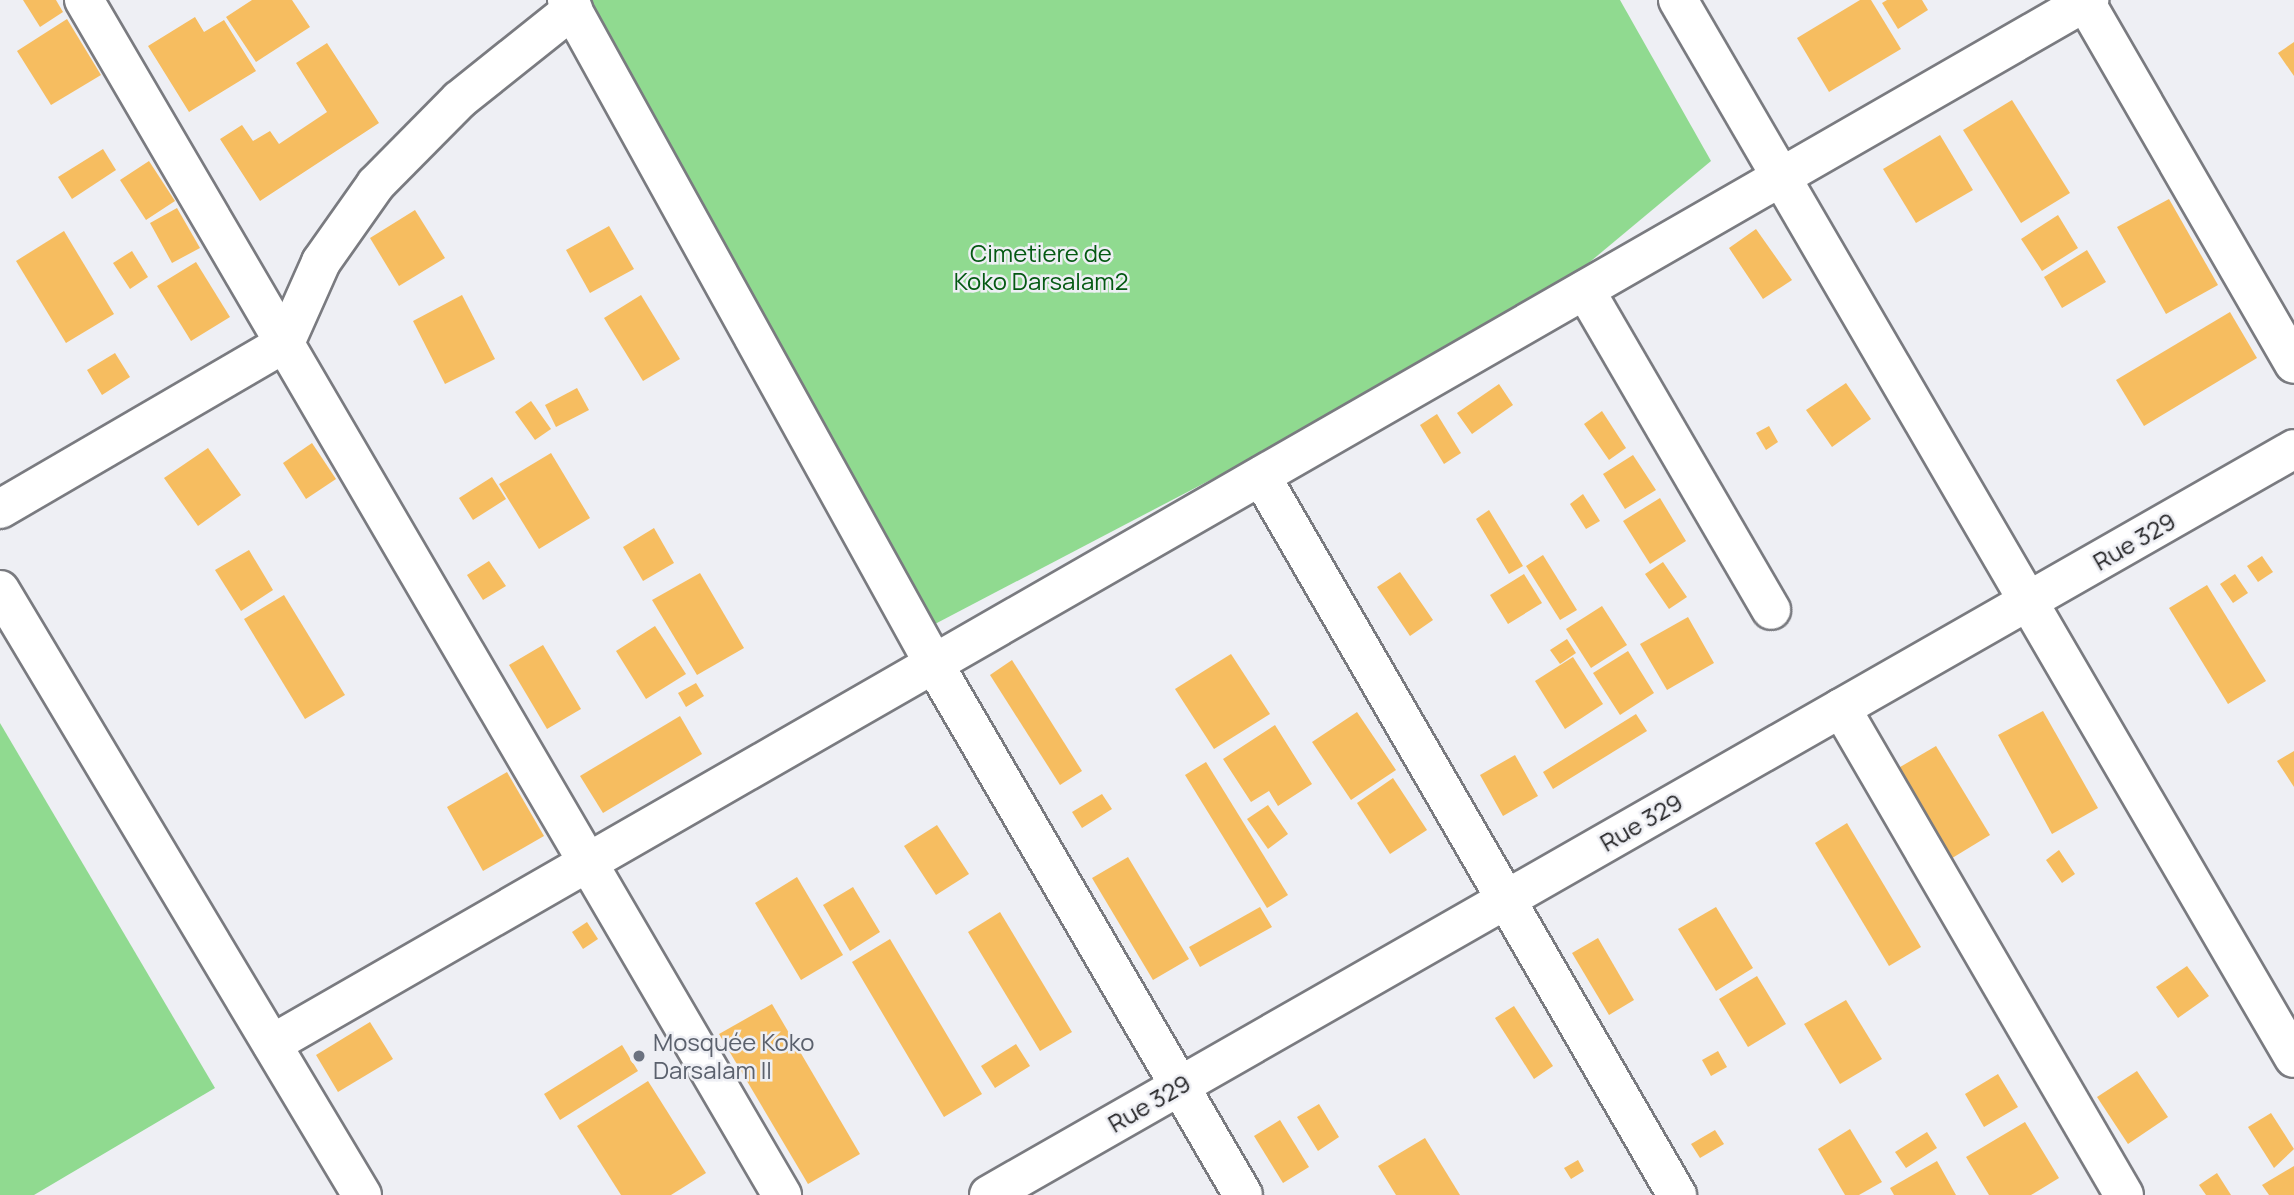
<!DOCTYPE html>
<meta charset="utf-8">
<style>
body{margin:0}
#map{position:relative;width:2294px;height:1195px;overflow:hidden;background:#eeeff4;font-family:Manrope,sans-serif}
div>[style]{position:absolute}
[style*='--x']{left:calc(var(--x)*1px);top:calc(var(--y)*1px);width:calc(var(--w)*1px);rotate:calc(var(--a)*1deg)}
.green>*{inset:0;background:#90da90}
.building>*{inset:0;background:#f6bd60}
.roads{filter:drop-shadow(2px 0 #7a7b80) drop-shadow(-2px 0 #7a7b80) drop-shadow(0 2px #7a7b80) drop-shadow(0 -2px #7a7b80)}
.minor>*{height:38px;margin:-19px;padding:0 19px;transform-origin:19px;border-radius:19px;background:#fff}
.dots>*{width:19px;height:19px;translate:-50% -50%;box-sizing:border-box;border:4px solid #eeeff4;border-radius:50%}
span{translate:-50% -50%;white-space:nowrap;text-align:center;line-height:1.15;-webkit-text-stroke:5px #eeeff4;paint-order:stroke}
.park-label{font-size:24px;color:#045912}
.street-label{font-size:24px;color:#232325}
.worship-label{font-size:24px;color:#5b616d}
.left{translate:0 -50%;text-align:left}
</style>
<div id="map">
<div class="green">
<div style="clip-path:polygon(589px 0,1620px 0,1711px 161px,1561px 286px,1348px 408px,935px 624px)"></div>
<div style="clip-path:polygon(0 723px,215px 1088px,34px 1195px,0 1195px)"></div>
</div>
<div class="building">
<div style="clip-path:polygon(23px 0,56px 0,63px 12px,40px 27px)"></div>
<div style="clip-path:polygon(252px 0,292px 0,310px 27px,256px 62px,226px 17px)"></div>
<div style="clip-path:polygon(1860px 0,1871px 0,1901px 49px,1829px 92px,1797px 38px)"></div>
<div style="clip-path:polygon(1887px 0,1922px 0,1928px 10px,1898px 29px,1882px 3px)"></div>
<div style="clip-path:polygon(195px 17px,204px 32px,224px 20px,256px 71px,189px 112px,148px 46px)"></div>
<div style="clip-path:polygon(67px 19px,101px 75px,51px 105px,17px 51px)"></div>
<div style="clip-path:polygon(2294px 42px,2294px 76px,2278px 53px)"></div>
<div style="clip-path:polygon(327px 43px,379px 123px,260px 201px,220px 139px,242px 125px,253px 141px,270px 131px,279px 144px,327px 112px,296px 63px)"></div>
<div style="clip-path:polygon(2012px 100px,2070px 193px,2021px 223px,1963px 130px)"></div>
<div style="clip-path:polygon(1940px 135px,1973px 190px,1916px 223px,1883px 169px)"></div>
<div style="clip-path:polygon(103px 149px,116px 170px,72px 199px,58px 177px)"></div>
<div style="clip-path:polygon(149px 161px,175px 201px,146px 220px,120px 180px)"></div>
<div style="clip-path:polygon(2169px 199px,2218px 285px,2166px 314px,2117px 227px)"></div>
<div style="clip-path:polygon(177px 208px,200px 248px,172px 263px,150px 223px)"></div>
<div style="clip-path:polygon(415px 210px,445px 258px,399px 286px,370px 238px)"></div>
<div style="clip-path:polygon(2058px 215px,2078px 248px,2042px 271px,2021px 239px)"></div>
<div style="clip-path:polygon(609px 226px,634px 269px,590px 293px,566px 250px)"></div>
<div style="clip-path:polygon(1756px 229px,1792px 280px,1763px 299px,1729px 248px)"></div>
<div style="clip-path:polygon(64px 231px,114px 314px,66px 343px,16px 261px)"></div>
<div style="clip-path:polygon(2087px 250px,2106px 282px,2062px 308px,2044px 277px)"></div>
<div style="clip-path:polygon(132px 251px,148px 277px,130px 289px,113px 263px)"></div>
<div style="clip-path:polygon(196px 262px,230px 317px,191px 341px,157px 286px)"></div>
<div style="clip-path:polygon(462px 295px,495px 359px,445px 384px,413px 321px)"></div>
<div style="clip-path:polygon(641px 295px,680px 359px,643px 381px,604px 318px)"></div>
<div style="clip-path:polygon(2230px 312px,2257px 358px,2144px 426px,2116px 380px)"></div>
<div style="clip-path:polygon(115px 353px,130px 377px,102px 395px,87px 370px)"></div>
<div style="clip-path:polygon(1846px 383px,1871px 419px,1832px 447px,1806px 410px)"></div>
<div style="clip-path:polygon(1499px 384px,1513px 405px,1472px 434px,1457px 413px)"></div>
<div style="clip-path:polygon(577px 388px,589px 410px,556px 427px,545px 405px)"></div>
<div style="clip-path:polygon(531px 401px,551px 429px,535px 440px,515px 412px)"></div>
<div style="clip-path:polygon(1602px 411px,1626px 448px,1609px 460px,1584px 424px)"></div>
<div style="clip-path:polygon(1437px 414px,1461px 453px,1444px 464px,1420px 425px)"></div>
<div style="clip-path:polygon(1769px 426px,1778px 442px,1766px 450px,1756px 433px)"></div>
<div style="clip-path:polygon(312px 443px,336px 479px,306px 499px,283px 463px)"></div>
<div style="clip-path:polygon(208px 448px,241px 495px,198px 526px,164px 478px)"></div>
<div style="clip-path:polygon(551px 453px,590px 518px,539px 549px,499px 484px)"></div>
<div style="clip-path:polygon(1633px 455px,1656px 490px,1625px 509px,1603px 474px)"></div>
<div style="clip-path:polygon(492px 477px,506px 499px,473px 520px,459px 498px)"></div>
<div style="clip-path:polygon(1583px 494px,1600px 521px,1586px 529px,1570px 504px)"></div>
<div style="clip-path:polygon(1660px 498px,1686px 541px,1650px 564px,1623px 521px)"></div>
<div style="clip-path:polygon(1489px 510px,1523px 566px,1509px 574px,1476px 519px)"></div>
<div style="clip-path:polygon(654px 528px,674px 563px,643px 581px,623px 547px)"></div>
<div style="clip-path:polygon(249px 550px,273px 590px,241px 611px,215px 570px)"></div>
<div style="clip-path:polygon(1543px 555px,1577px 610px,1560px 620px,1526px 566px)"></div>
<div style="clip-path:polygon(2262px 556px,2273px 572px,2258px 582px,2247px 566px)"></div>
<div style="clip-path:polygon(489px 561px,506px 586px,483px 600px,467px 575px)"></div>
<div style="clip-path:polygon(1663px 562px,1687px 597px,1669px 609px,1645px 574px)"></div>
<div style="clip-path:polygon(1400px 572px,1433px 620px,1410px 636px,1377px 587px)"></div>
<div style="clip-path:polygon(700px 573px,744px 648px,697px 675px,652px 600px)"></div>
<div style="clip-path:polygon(1524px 574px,1542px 603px,1508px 624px,1490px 595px)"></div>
<div style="clip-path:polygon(2235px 574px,2248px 593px,2233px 603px,2220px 584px)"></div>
<div style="clip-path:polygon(2207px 585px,2266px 681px,2228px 704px,2169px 608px)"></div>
<div style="clip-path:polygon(284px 595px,345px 695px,305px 719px,244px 619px)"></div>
<div style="clip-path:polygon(1602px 606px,1627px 645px,1591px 668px,1566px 629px)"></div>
<div style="clip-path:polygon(1688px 617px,1714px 663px,1667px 690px,1640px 644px)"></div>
<div style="clip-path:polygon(655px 626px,686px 674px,646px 699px,616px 651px)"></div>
<div style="clip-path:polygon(1567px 639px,1576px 653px,1560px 664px,1550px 650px)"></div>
<div style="clip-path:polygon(543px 645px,581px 709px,547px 729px,509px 665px)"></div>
<div style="clip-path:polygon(1628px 651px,1654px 693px,1620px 715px,1593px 673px)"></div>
<div style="clip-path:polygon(1231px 654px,1270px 714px,1214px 749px,1175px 689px)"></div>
<div style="clip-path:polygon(1573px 657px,1603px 704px,1565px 729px,1535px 681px)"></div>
<div style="clip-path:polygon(1012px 660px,1082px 771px,1060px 785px,990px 675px)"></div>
<div style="clip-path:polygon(696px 683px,704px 696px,686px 707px,678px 693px)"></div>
<div style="clip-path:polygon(2043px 711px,2098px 808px,2052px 834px,1998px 735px)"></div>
<div style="clip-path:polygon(1357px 712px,1396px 770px,1351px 800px,1312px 742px)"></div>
<div style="clip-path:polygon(1636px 714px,1647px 731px,1553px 789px,1543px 772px)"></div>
<div style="clip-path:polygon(680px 716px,702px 754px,603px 813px,580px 776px)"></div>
<div style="clip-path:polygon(1275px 725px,1312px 784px,1278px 806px,1269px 791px,1251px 802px,1223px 759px)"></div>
<div style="clip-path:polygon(1936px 746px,1990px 835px,1949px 860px,1895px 770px)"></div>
<div style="clip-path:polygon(2294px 751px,2294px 787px,2277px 761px)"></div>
<div style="clip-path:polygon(1515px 755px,1538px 796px,1503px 816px,1480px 775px)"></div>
<div style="clip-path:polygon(1206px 762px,1288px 895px,1267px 908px,1185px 775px)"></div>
<div style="clip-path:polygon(507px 772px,544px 836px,483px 871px,447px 807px)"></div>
<div style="clip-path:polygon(1393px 778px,1427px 830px,1390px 854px,1357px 803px)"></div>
<div style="clip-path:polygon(1102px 794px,1112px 809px,1082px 828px,1072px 812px)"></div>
<div style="clip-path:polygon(1268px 805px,1288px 834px,1268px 849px,1247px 819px)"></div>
<div style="clip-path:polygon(1847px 823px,1921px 947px,1889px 966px,1815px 843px)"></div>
<div style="clip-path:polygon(937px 825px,969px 874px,936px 895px,904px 846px)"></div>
<div style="clip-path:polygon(2059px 850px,2075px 874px,2062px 883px,2046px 860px)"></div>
<div style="clip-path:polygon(1128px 857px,1189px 959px,1153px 980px,1092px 878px)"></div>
<div style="clip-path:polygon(797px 877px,843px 955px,801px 980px,755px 903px)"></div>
<div style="clip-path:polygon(853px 887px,880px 932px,850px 951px,823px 905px)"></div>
<div style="clip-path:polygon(1260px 907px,1272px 927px,1200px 967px,1189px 947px)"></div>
<div style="clip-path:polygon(1716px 907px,1753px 968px,1716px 991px,1678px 929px)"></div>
<div style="clip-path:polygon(1000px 912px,1072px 1032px,1040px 1051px,968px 932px)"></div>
<div style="clip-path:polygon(587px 922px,598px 939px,583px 949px,572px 932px)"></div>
<div style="clip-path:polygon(1598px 938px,1634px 1000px,1609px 1015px,1572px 953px)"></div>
<div style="clip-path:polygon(890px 939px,982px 1094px,944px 1117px,852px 962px)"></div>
<div style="clip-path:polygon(2187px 966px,2209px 996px,2178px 1018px,2156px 987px)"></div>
<div style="clip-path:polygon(1757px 976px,1786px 1024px,1748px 1047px,1719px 999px)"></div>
<div style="clip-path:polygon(1846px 1000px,1882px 1059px,1840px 1084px,1804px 1024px)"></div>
<div style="clip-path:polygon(772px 1004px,860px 1154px,808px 1184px,719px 1034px)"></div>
<div style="clip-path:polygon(1514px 1006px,1553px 1066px,1534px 1079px,1495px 1018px)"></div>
<div style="clip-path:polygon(370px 1022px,393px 1059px,338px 1092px,316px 1055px)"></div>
<div style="clip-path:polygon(1016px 1044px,1030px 1066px,995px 1088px,981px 1066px)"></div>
<div style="clip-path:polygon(622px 1045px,638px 1071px,560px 1120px,544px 1094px)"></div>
<div style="clip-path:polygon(1718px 1051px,1727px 1067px,1711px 1076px,1702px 1060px)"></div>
<div style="clip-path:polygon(2137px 1071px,2168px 1117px,2128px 1144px,2097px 1097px)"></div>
<div style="clip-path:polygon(1998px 1074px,2018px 1107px,1984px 1127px,1965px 1094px)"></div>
<div style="clip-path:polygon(648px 1081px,706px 1173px,671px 1195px,621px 1195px,577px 1126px)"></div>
<div style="clip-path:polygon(1319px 1104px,1339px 1137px,1318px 1151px,1297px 1117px)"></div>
<div style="clip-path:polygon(2271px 1113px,2294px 1149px,2274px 1168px,2248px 1127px)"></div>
<div style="clip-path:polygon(1280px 1120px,1309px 1167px,1283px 1183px,1254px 1136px)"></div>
<div style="clip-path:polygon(2025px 1122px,2059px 1178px,2031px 1195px,1989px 1195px,1966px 1157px)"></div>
<div style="clip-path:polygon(1850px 1129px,1882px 1182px,1859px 1195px,1845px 1195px,1818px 1149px)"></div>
<div style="clip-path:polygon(1715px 1130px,1724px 1144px,1700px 1158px,1691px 1144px)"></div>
<div style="clip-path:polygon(1927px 1132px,1937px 1148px,1906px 1168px,1895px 1152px)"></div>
<div style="clip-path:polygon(1425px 1138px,1460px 1195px,1396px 1195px,1378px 1166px)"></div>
<div style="clip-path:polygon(1578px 1160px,1584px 1171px,1571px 1179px,1564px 1168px)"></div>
<div style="clip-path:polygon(1937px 1161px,1956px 1195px,1894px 1195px,1890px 1188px)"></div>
<div style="clip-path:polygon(2294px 1166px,2294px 1195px,2269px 1195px,2262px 1185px)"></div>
<div style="clip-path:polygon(2217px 1173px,2231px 1195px,2206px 1195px,2199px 1185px)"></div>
</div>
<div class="roads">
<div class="minor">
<div style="--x:84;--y:0;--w:1384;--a:59.71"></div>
<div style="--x:567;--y:0;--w:759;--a:61.07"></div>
<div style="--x:934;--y:664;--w:614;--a:59.8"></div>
<div style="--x:1678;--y:0;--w:1224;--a:59.79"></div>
<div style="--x:2084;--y:0;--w:420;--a:60"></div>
<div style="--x:1585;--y:290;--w:370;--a:59.8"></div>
<div style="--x:1261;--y:476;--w:831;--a:59.95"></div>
<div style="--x:0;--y:509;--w:330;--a:-30.2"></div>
<div style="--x:285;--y:343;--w:89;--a:-66"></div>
<div style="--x:321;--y:262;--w:95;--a:-54.8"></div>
<div style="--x:376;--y:184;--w:118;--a:-45.3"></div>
<div style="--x:459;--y:100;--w:146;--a:-38.6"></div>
<div style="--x:0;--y:590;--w:705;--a:59.11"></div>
<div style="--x:1841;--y:708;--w:563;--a:59.84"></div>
<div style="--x:272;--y:1044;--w:2096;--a:-29.88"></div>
<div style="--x:989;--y:1195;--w:1503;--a:-29.75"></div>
</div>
</div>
<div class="dots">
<div style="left:639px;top:1056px;background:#6b7280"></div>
</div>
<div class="park-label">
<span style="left:1041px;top:267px">Cimetiere de<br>Koko Darsalam2</span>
</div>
<div class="street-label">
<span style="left:2134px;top:541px;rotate:-30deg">Rue 329</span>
<span style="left:1641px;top:822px;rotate:-30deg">Rue 329</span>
<span style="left:1149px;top:1103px;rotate:-30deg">Rue 329</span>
</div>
<div class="worship-label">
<span class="left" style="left:653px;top:1056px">Mosquée Koko<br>Darsalam II</span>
</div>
</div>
